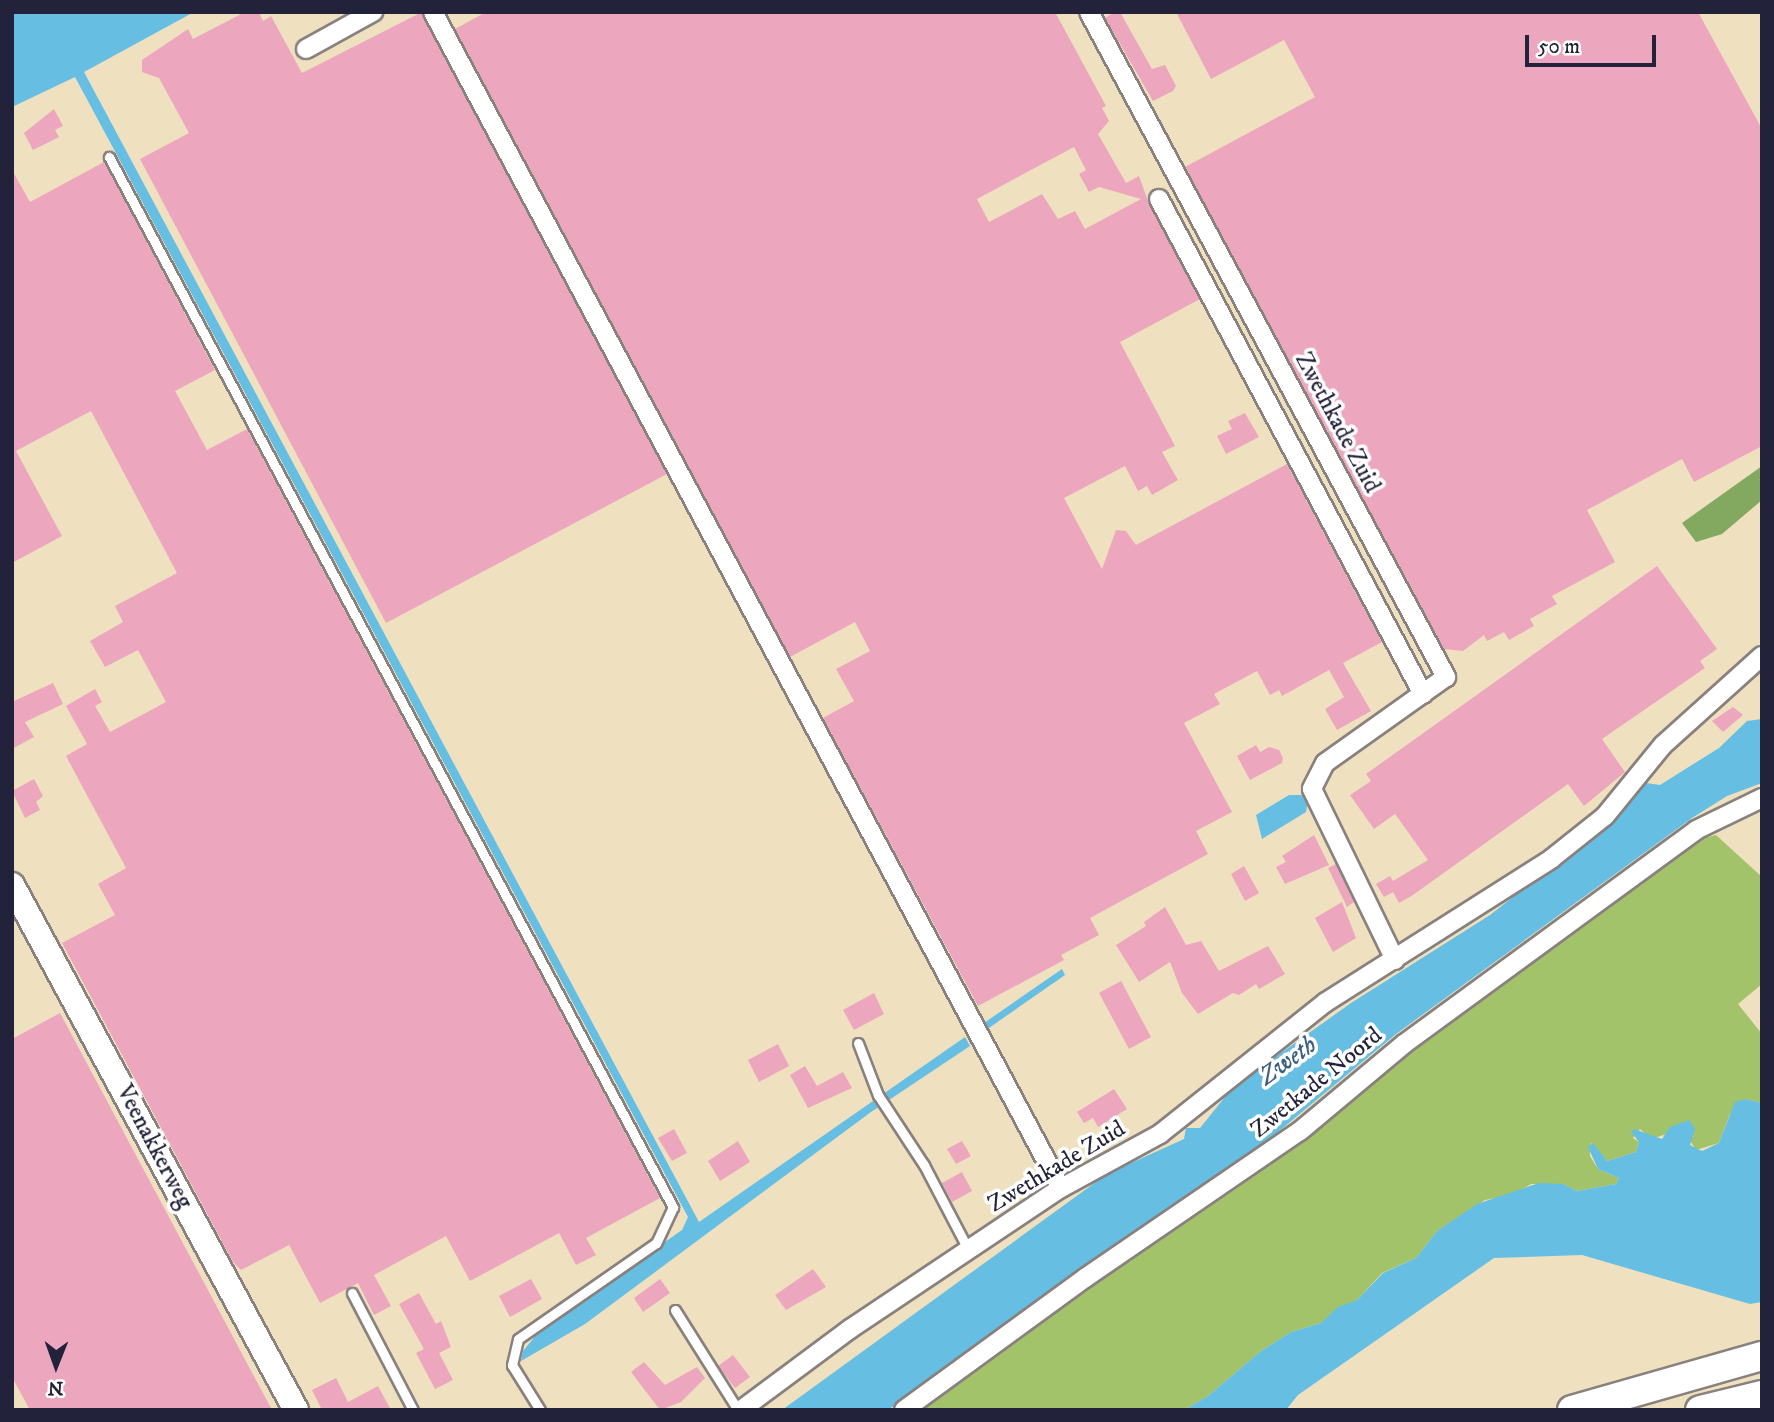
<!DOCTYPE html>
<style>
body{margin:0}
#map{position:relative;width:1774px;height:1422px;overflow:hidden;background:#efe0c0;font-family:"IM FELL DW Pica",serif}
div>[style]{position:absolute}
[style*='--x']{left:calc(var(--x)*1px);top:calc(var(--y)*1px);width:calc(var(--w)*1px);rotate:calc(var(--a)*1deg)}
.green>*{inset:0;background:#a3c36b}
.forest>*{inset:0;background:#82a95f}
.water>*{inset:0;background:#66bee3}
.building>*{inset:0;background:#eca7be}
.roads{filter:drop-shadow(2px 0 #88817e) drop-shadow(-2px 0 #88817e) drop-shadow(0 2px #88817e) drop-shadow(0 -2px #88817e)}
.lane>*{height:9px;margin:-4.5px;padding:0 4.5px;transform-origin:4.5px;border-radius:4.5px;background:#fff}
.street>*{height:18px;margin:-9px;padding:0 9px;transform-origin:9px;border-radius:9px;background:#fff}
.secondary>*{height:24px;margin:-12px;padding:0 12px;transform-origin:12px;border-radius:12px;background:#fff}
.primary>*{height:28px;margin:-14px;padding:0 14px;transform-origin:14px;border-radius:14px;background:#fff}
span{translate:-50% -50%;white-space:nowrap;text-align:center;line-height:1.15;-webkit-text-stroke:7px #fff;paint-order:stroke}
.street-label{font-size:24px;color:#22223b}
.water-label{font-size:26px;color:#3d607e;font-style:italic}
.frame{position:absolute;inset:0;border:14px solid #22223b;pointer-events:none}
.north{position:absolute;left:21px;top:1331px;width:70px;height:70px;-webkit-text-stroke:5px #fff;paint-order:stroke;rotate:181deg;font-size:19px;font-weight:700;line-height:28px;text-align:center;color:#22223b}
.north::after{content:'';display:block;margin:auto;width:24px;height:32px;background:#22223b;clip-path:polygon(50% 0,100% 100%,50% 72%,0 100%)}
.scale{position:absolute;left:1525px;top:35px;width:131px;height:32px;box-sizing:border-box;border:4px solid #22223b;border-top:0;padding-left:9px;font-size:21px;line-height:24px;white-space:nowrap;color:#22223b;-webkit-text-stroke:5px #fff;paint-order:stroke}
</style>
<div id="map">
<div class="green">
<div style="clip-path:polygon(1716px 835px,1762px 877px,1762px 984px,1738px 1004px,1762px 1034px,1762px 1103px,1746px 1099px,1730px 1114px,1719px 1143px,1696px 1150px,1689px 1139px,1667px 1134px,1651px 1139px,1640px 1129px,1633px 1138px,1639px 1142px,1636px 1152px,1607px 1161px,1591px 1143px,1590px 1156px,1598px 1169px,1619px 1178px,1616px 1184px,1577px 1191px,1563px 1184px,1531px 1184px,1513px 1195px,1485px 1200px,1437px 1231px,1416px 1258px,1382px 1273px,1357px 1300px,1321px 1323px,1291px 1332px,1261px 1351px,1208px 1396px,1184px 1410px,910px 1410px,1237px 1188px,1472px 1004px,1696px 840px)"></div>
</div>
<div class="forest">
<div style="clip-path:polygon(1762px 466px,1762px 500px,1722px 534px,1696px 542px,1682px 523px)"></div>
</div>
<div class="water">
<div style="clip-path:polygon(12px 12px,194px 12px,84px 72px,699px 1222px,965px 1037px,970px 1046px,871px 1112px,585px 1324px,521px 1361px,523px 1351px,542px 1328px,682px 1230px,688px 1217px,75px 77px,12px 107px)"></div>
<div style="clip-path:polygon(1762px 719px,1762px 783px,1727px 796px,1692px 818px,1396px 1034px,1250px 1155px,888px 1410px,782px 1410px,1107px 1174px,1184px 1139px,1186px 1128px,1200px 1128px,1225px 1097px,1253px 1073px,1351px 1003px,1490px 915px,1591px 836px,1646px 783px,1660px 785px,1719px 748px,1747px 721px)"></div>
<div style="clip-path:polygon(1289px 795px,1309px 795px,1306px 812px,1262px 839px,1256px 815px)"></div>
<div style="clip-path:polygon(1062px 969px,1065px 975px,986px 1030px,984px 1023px)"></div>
<div style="clip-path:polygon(1746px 1099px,1762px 1103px,1762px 1302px,1750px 1304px,1582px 1255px,1494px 1258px,1298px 1395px,1286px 1410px,1184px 1410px,1208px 1396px,1261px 1351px,1291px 1332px,1321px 1323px,1338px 1307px,1357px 1300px,1383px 1273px,1416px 1258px,1437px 1231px,1477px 1204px,1539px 1183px,1563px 1184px,1577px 1191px,1616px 1184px,1619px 1178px,1598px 1169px,1588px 1147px,1593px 1143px,1607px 1161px,1636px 1152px,1639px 1142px,1631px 1132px,1634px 1129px,1662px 1139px,1670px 1127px,1689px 1120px,1695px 1129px,1690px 1145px,1702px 1151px,1719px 1143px,1735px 1102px)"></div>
</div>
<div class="building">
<div style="clip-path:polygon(245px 12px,259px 12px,263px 21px,271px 16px,302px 73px,422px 12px,667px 474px,386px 623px,140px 159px,189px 133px,159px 78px,142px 72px,142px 60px,188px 29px,193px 39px)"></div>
<div style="clip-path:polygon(evenodd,486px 12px,1055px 12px,1106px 106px,1102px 108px,1109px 121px,1098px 134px,1126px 183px,1139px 176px,1149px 204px,1200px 299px,1120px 342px,1175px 446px,1162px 452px,1178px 480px,1152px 495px,1147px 486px,1138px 491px,1125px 466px,1064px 498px,1102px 569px,1116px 530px,1126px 531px,1136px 545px,1287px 464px,1382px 642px,1343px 663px,1371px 711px,1337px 730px,1325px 709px,1344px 697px,1329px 670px,1282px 696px,1279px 690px,1270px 695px,1257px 671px,1214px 694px,1220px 704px,1184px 723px,1232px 812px,1196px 831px,1208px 854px,1090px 918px,1099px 935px,1061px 955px,1064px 960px,978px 1006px,823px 718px,854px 701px,836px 669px,870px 651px,855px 622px,790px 657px,455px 29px,486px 12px,1074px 147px,1086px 170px,1079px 174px,1089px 192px,1099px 187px,1141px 199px,1085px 229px,1075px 211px,1058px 219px,1042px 194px,989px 222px,977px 199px,1074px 147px)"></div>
<div style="clip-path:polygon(1115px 12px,1120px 12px,1152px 69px,1165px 65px,1176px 86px,1173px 91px,1153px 101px,1105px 18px)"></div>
<div style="clip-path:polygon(1176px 12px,1698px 12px,1762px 129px,1762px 446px,1694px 482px,1682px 459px,1587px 510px,1615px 562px,1552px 596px,1557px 604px,1530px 619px,1534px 626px,1509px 640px,1504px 632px,1487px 641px,1484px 635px,1463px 651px,1444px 649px,1185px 167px,1315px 97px,1284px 40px,1211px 79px)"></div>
<div style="clip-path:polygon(54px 109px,63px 126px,55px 130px,59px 137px,33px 150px,24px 133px)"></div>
<div style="clip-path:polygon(104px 162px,215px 370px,175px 391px,207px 450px,247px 429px,660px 1198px,586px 1238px,596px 1255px,576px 1265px,559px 1233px,470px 1281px,446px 1236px,374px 1275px,391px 1306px,374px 1315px,358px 1283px,320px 1303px,289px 1245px,241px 1270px,233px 1262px,62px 943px,115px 915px,98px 884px,126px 868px,66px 756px,87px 744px,66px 706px,95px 689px,102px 702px,95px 706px,110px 732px,166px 702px,138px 650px,105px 667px,90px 641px,123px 622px,115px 606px,177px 573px,91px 411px,16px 451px,62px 536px,12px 563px,12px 170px,30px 202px)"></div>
<div style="clip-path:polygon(1245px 413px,1259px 437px,1226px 454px,1217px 436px,1232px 429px,1228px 421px)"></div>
<div style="clip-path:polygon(1657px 566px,1717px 649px,1700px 661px,1705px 668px,1602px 739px,1625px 772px,1584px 806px,1568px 784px,1413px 895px,1399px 903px,1393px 892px,1384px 897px,1376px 884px,1390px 876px,1393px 881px,1428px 860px,1395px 814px,1374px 829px,1350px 795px,1371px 781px,1366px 774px)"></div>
<div style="clip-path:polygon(53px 683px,63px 704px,25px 722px,34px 737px,12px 749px,12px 697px,14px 701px)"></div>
<div style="clip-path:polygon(1733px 707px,1743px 715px,1723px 732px,1712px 721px)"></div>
<div style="clip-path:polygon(1256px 745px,1260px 752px,1269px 747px,1279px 750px,1283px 758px,1282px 763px,1250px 780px,1237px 756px)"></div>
<div style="clip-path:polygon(34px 779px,43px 796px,36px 802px,40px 810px,25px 818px,12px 791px)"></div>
<div style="clip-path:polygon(1314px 835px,1329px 865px,1285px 884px,1276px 867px,1286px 862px,1282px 856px)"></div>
<div style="clip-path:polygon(1336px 864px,1354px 902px,1347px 907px,1328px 868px)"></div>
<div style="clip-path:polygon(1244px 866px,1259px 893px,1245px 901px,1231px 874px)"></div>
<div style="clip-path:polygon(1342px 902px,1356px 938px,1333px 952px,1315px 918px)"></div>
<div style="clip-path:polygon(1165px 907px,1186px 945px,1201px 941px,1219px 971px,1268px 946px,1285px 974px,1259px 989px,1256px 984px,1239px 995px,1233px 993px,1198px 1014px,1182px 993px,1170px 962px,1139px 982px,1116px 945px,1146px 926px,1144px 922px)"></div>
<div style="clip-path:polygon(1121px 981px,1151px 1037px,1129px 1049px,1099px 993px)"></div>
<div style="clip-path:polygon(874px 993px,884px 1014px,854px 1030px,843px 1010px)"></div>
<div style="clip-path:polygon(60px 1013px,272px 1410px,30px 1410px,12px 1377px,12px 1039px)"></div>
<div style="clip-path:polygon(778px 1044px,789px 1066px,759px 1082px,748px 1060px)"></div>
<div style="clip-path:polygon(805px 1066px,817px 1086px,843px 1072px,852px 1088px,808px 1108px,790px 1075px)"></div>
<div style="clip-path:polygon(1114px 1089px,1127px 1109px,1098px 1127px,1093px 1118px,1084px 1123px,1077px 1112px)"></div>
<div style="clip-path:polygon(674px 1129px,687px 1153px,672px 1161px,658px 1138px)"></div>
<div style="clip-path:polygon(738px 1141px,750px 1162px,720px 1181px,708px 1161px)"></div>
<div style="clip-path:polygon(962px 1141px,971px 1156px,956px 1164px,947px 1149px)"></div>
<div style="clip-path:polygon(962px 1172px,972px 1191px,952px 1202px,942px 1183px)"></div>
<div style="clip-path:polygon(813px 1269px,826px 1287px,786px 1310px,775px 1295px)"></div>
<div style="clip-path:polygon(531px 1279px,542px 1299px,510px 1317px,499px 1296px)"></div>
<div style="clip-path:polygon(660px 1279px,670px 1293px,643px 1312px,634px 1298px)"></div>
<div style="clip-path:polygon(419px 1293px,436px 1324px,441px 1321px,451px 1347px,439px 1353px,453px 1380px,435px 1389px,416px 1353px,424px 1349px,399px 1304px)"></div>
<div style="clip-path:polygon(733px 1355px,750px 1377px,735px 1388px,718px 1366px)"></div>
<div style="clip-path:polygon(644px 1362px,665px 1385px,697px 1367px,705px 1378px,681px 1402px,660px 1410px,631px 1372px)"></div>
<div style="clip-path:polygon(336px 1378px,348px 1402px,378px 1386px,391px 1410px,322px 1410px,312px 1390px)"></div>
</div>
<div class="roads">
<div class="lane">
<div style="--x:109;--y:157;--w:1192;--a:61.76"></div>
<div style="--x:673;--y:1207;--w:40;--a:115"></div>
<div style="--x:656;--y:1243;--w:168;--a:145.2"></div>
<div style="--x:518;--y:1339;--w:27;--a:103"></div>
<div style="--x:512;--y:1365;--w:53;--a:58.1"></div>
<div style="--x:858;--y:1043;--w:56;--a:69"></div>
<div style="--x:878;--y:1095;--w:84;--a:56.7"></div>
<div style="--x:924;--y:1165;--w:97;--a:62.4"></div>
<div style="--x:352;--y:1293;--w:132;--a:62.5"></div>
<div style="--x:675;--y:1310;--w:118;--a:57.8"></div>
</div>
<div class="street">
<div style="--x:433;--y:12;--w:1333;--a:61.9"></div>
<div style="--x:1089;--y:12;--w:755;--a:61.77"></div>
<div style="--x:1446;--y:677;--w:148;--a:144.6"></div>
<div style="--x:1325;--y:763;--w:29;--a:117"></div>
<div style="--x:1312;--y:789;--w:190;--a:64.1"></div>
<div style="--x:306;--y:49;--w:77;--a:-28.9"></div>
<div style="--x:1159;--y:199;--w:561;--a:61.93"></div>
<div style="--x:741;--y:1410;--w:136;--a:-36.6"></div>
<div style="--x:850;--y:1329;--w:254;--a:-33.8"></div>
<div style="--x:1061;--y:1188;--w:113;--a:-28.6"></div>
<div style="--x:1160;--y:1134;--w:212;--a:-38.5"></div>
<div style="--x:1326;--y:1002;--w:267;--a:-32.4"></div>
<div style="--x:1551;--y:859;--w:69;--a:-38.5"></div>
<div style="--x:1605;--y:816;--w:92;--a:-50.8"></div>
<div style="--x:1663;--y:745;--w:133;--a:-42"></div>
<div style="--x:904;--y:1410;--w:224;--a:-36.1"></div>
<div style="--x:1085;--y:1278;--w:260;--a:-34.4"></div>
<div style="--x:1300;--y:1131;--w:136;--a:-39.9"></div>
<div style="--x:1404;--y:1044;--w:362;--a:-36.2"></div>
<div style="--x:1696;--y:830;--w:73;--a:-25.9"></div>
</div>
<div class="secondary">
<div style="--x:12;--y:885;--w:597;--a:61.59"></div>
</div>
<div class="primary">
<div style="--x:1572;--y:1410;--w:198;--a:-15.9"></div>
<div style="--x:1700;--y:1410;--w:64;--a:-13.6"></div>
</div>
</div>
<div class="street-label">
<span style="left:1337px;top:423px;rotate:62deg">Zwethkade Zuid</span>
<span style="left:1317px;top:1083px;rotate:-39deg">Zwetkade Noord</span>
<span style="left:154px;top:1147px;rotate:62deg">Veenakkerweg</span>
<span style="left:1057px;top:1167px;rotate:-31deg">Zwethkade Zuid</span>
</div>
<div class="water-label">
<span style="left:1288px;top:1061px;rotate:-36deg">Zweth</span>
</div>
<div class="frame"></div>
<div class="north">N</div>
<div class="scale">50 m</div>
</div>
